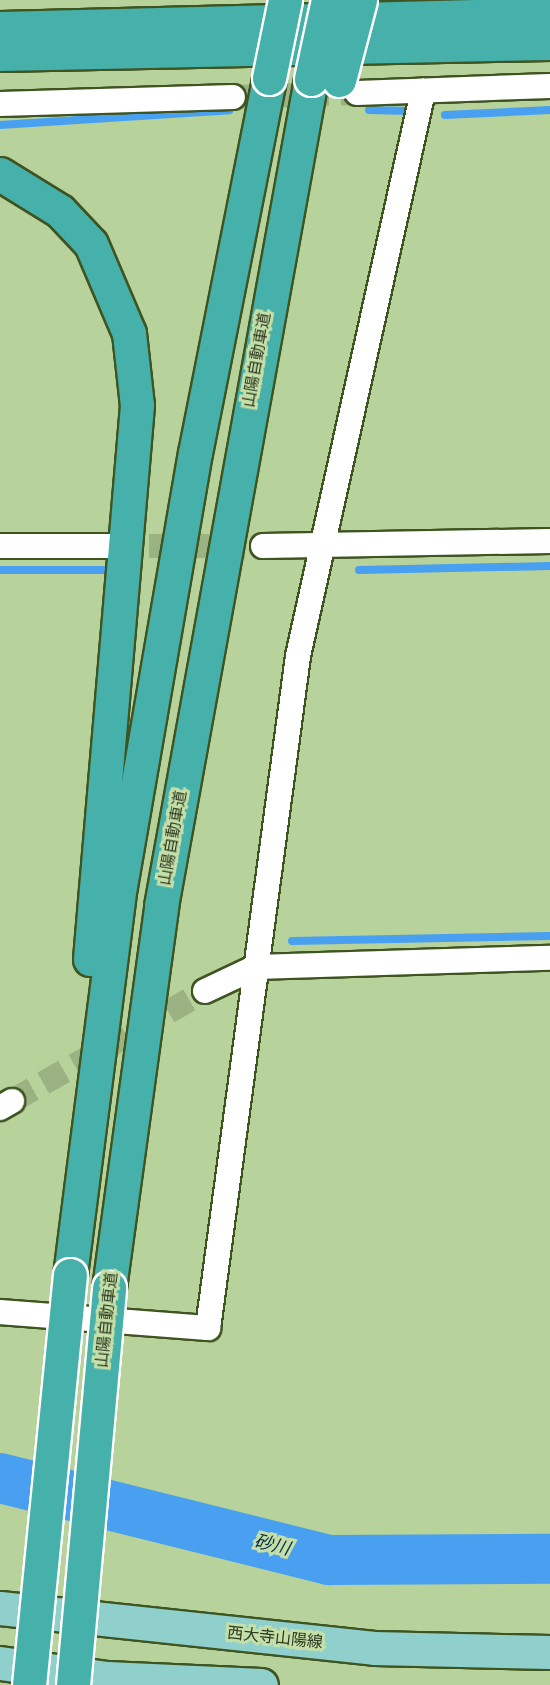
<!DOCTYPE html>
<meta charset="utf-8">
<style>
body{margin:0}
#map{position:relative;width:550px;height:1685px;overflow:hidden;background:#b7d29b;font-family:"Times New Roman","Noto Sans JP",serif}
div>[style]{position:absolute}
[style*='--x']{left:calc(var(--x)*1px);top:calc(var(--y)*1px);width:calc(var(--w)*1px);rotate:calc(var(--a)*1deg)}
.stream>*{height:8px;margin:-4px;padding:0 4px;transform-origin:4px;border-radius:4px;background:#49a0f0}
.river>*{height:50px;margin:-25px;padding:0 25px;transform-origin:25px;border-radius:25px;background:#49a0f0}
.minor-tunnel>*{height:24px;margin-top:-12px;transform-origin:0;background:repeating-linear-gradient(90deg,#9bb383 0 24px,transparent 0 36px)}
.roads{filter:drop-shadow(2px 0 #3e5421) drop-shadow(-2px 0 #3e5421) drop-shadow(0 2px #3e5421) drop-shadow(0 -2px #3e5421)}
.minor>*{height:24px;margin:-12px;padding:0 12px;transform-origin:12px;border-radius:12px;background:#fff}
.primary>*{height:33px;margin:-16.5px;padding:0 16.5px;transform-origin:16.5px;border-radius:16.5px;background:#90d0cc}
.motorway>*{height:33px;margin:-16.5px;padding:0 16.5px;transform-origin:16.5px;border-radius:16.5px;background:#46b1aa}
.bridges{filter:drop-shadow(2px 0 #fff) drop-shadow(-2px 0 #fff) drop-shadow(0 2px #fff) drop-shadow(0 -2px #fff)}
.motorway-bridge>*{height:33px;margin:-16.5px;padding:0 16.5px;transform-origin:16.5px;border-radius:16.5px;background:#46b1aa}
span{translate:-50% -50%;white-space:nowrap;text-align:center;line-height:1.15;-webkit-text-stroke:6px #c4dfa7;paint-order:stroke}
.street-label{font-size:16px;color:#2d3822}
.water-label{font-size:18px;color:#0a2e4e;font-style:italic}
</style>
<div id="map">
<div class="stream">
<div style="--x:369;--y:110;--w:42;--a:1.4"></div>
<div style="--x:445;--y:115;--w:105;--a:-2.7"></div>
<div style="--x:0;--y:125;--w:230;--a:-3.7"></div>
<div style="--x:0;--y:570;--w:107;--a:0"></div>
<div style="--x:359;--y:570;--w:191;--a:-1.2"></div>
<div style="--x:292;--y:941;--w:258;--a:-1.1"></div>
</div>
<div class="river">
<div style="--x:0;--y:1478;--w:340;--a:14"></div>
<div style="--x:330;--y:1560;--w:220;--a:-0.3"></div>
</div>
<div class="minor-tunnel">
<div style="--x:233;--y:97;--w:124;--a:-1.8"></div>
<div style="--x:113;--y:546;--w:150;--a:0"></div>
<div style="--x:12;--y:1101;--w:222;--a:-29.7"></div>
</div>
<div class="roads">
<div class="minor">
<div style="--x:357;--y:93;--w:193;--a:-2.1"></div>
<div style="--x:0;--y:104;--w:233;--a:-1.7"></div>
<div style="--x:0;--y:546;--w:113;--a:0"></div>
<div style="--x:263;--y:546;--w:287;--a:-1"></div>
<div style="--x:205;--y:991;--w:56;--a:-25.2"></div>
<div style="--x:256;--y:967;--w:294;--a:-1.8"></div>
<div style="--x:0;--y:1108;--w:14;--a:-30"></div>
<div style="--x:0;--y:1312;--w:209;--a:4.4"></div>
<div style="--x:208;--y:1328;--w:678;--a:-82.37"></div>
<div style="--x:298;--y:656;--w:579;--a:-77.52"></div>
</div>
<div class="primary">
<div style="--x:0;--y:1608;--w:376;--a:6.1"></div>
<div style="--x:374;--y:1648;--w:176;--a:1.3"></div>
<div style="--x:0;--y:1663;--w:108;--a:8"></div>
<div style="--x:107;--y:1678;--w:154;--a:2.6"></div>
</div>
<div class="motorway">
<div style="--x:0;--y:28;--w:550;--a:-1.46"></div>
<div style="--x:0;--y:54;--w:550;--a:-1.15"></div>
<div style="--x:0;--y:174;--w:70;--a:31.7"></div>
<div style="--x:60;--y:211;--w:45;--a:46.8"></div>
<div style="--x:91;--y:244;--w:97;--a:66.9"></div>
<div style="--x:129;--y:333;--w:72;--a:83.7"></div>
<div style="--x:137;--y:405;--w:556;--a:94.85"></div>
<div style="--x:70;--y:1275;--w:380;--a:-82.7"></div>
<div style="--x:118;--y:898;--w:452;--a:-80.2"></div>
<div style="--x:195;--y:453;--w:382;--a:-78.8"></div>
<div style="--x:109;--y:1288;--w:386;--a:-82.2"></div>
<div style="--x:161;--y:906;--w:840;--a:-79.72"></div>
</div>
</div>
<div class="bridges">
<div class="motorway-bridge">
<div style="--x:269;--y:78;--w:80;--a:-78.4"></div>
<div style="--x:311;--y:79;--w:81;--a:-77.9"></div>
<div style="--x:339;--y:80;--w:83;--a:-75.3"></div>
<div style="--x:29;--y:1685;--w:412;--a:-84.3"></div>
<div style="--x:73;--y:1685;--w:399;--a:-84.8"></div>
</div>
</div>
<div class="street-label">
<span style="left:257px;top:360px;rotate:-80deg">山陽自動車道</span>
<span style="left:173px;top:838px;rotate:-80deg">山陽自動車道</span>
<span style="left:107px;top:1320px;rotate:-84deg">山陽自動車道</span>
<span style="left:275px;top:1638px;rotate:6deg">西大寺山陽線</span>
</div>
<div class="water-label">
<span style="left:272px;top:1545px;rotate:14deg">砂川</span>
</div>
</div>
